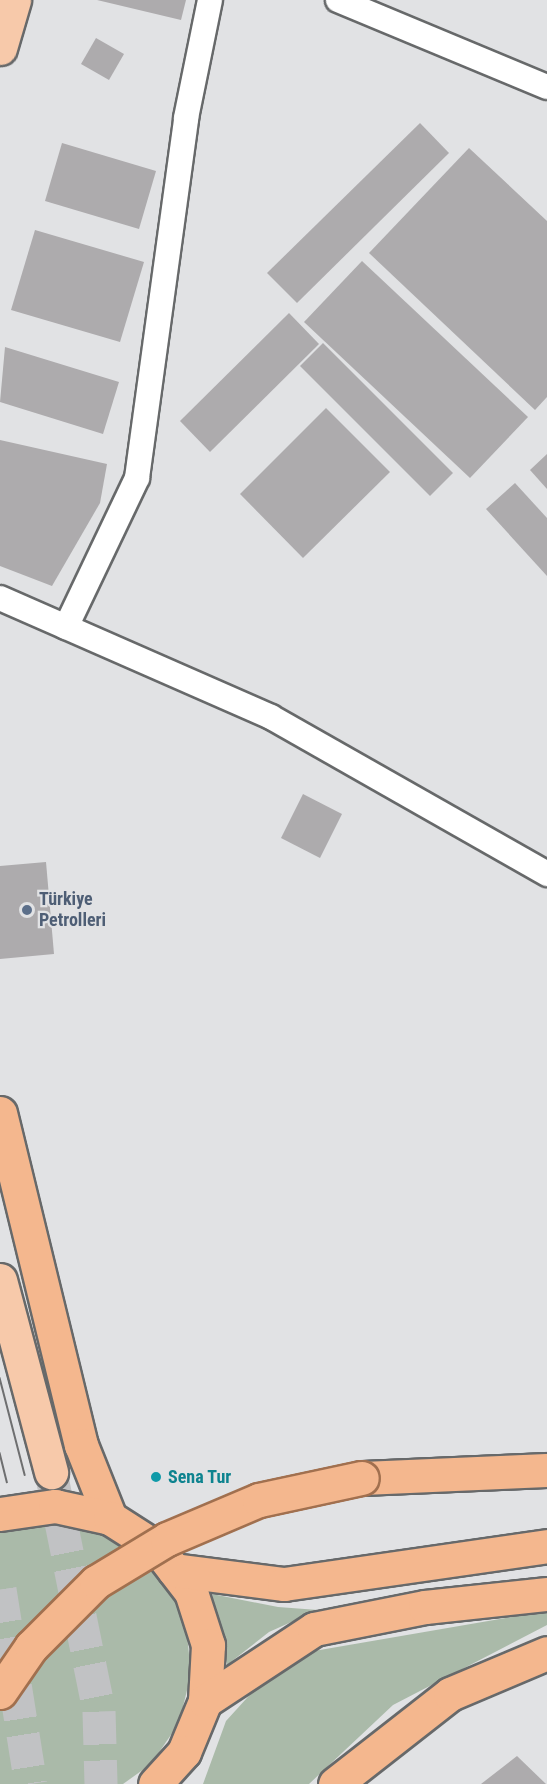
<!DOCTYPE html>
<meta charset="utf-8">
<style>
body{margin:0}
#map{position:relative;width:547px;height:1784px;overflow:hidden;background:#e1e2e4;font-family:"Roboto Condensed",sans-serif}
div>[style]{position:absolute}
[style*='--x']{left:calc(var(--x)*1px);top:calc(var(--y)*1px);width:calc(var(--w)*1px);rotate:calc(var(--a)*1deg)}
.green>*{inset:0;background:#aabaa9}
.building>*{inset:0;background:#adabad}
.primary-tunnel>*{height:33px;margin-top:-16.5px;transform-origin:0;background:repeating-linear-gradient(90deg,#c1c2c4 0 33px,transparent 0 49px)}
.roads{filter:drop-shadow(2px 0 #67696a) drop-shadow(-2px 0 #67696a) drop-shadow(0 2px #67696a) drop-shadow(0 -2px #67696a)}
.minor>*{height:24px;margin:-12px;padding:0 12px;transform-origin:12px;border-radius:12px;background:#fff}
.primary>*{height:33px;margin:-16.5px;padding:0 16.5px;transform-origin:16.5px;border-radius:16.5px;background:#f7c9aa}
.trunk>*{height:33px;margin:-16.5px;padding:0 16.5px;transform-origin:16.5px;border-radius:16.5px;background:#f4b78e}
.tram>*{height:1.5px;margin:-0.75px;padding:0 0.75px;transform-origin:0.75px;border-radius:0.75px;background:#6e6f70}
.bridges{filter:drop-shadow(2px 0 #a1704f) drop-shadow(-2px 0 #a1704f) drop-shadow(0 2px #a1704f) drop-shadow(0 -2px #a1704f)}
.trunk-bridge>*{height:33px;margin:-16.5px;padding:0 16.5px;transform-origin:16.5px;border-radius:16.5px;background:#f4b78e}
.dots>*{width:16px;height:16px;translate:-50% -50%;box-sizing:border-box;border:3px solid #e1e2e4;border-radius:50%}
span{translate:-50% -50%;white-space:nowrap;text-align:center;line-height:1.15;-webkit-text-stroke:4.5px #e1e2e4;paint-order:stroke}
.service-label{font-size:18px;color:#4e5e75;font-weight:700}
.left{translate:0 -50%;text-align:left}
.culture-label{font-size:18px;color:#0d838f;font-weight:700}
</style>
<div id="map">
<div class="green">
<div style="clip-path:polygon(34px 1522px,83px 1525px,129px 1546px,165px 1580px,186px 1625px,191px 1674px,179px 1723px,151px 1764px,123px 1784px,0 1784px,0 1531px)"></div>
<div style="clip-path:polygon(212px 1594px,278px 1607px,318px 1610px,269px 1632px,227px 1665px)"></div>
<div style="clip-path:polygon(547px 1611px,547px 1625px,393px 1705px,309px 1784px,203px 1784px,226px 1721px,267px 1676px,314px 1651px)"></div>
</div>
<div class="building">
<div style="clip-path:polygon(97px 0,186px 0,181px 20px)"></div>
<div style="clip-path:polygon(96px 38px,124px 54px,109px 80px,81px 64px)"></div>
<div style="clip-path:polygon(420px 123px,449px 153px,297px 303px,267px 273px)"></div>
<div style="clip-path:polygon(62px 143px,156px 171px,139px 229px,45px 201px)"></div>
<div style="clip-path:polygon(469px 148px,547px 221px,547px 397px,535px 410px,369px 253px)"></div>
<div style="clip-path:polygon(35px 230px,144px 262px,120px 342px,11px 310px)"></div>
<div style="clip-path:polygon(362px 261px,528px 417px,470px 478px,304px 322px)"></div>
<div style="clip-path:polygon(289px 313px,319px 344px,210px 452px,180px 421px)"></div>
<div style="clip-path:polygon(323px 343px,453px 473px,430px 496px,300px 366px)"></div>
<div style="clip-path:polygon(5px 347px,119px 382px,103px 434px,0 402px)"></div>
<div style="clip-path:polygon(326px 408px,390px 472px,303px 558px,240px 494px)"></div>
<div style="clip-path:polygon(0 440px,107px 464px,100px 503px,52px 586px,0 566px)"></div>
<div style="clip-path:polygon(547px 454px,547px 489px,530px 470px)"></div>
<div style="clip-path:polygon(515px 483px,547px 518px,547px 576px,486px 509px)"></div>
<div style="clip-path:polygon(303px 794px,342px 814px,320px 858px,281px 838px)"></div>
<div style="clip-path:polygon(46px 862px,54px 954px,0 959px,0 866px)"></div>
<div style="clip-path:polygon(517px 1756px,546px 1784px,481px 1784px)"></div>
</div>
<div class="primary-tunnel">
<div style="--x:51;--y:1472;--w:244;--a:78.6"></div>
<div style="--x:99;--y:1711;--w:73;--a:88.4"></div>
<div style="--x:0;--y:1589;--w:197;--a:81"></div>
</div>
<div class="roads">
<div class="minor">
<div style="--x:338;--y:0;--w:226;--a:22.6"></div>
<div style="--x:0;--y:598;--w:296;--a:23.7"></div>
<div style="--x:271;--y:717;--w:318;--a:29.6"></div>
<div style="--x:66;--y:627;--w:165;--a:-64.5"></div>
<div style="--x:137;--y:478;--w:363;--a:-82.2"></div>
<div style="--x:186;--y:118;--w:120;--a:-78.5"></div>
</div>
<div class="primary">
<div style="--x:0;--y:48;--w:50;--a:-73.7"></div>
<div style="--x:0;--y:1280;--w:199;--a:75.1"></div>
</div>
<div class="trunk">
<div style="--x:0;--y:1113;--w:342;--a:76.3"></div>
<div style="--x:81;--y:1445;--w:79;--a:68.3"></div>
<div style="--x:362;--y:1478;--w:185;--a:-2.5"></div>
<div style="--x:0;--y:1514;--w:56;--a:-8.3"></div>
<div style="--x:55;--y:1506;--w:56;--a:12.3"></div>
<div style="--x:110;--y:1518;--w:56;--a:32.6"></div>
<div style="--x:157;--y:1548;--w:56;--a:52.3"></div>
<div style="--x:191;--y:1592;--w:56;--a:72.2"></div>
<div style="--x:208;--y:1645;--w:56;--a:93.1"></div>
<div style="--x:205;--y:1701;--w:55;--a:112.4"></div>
<div style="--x:184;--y:1752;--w:43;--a:132.2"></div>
<div style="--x:174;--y:1570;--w:111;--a:7.3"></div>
<div style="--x:284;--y:1584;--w:266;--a:-8.2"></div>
<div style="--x:205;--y:1701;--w:131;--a:-33.4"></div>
<div style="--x:314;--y:1629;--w:113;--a:-11.2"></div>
<div style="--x:425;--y:1607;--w:123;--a:-6.1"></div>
<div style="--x:335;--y:1784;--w:146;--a:-38"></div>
<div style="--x:450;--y:1694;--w:105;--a:-22.9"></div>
</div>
</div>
<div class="tram">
<div style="--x:0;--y:1378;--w:100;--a:75.5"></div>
<div style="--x:0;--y:1453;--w:30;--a:76"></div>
</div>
<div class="bridges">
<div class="trunk-bridge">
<div style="--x:0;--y:1692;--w:55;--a:-55.4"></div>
<div style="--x:31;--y:1647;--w:92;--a:-45"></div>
<div style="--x:96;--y:1582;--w:83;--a:-31.2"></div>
<div style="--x:167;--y:1539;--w:100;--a:-23"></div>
<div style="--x:259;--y:1500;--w:105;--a:-12.1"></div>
</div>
</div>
<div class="dots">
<div style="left:27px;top:910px;background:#5c6f8a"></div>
<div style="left:156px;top:1477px;background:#0f9aa8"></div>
</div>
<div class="service-label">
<span class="left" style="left:39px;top:910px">Türkiye<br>Petrolleri</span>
</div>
<div class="culture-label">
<span class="left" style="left:168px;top:1477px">Sena Tur</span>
</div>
</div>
